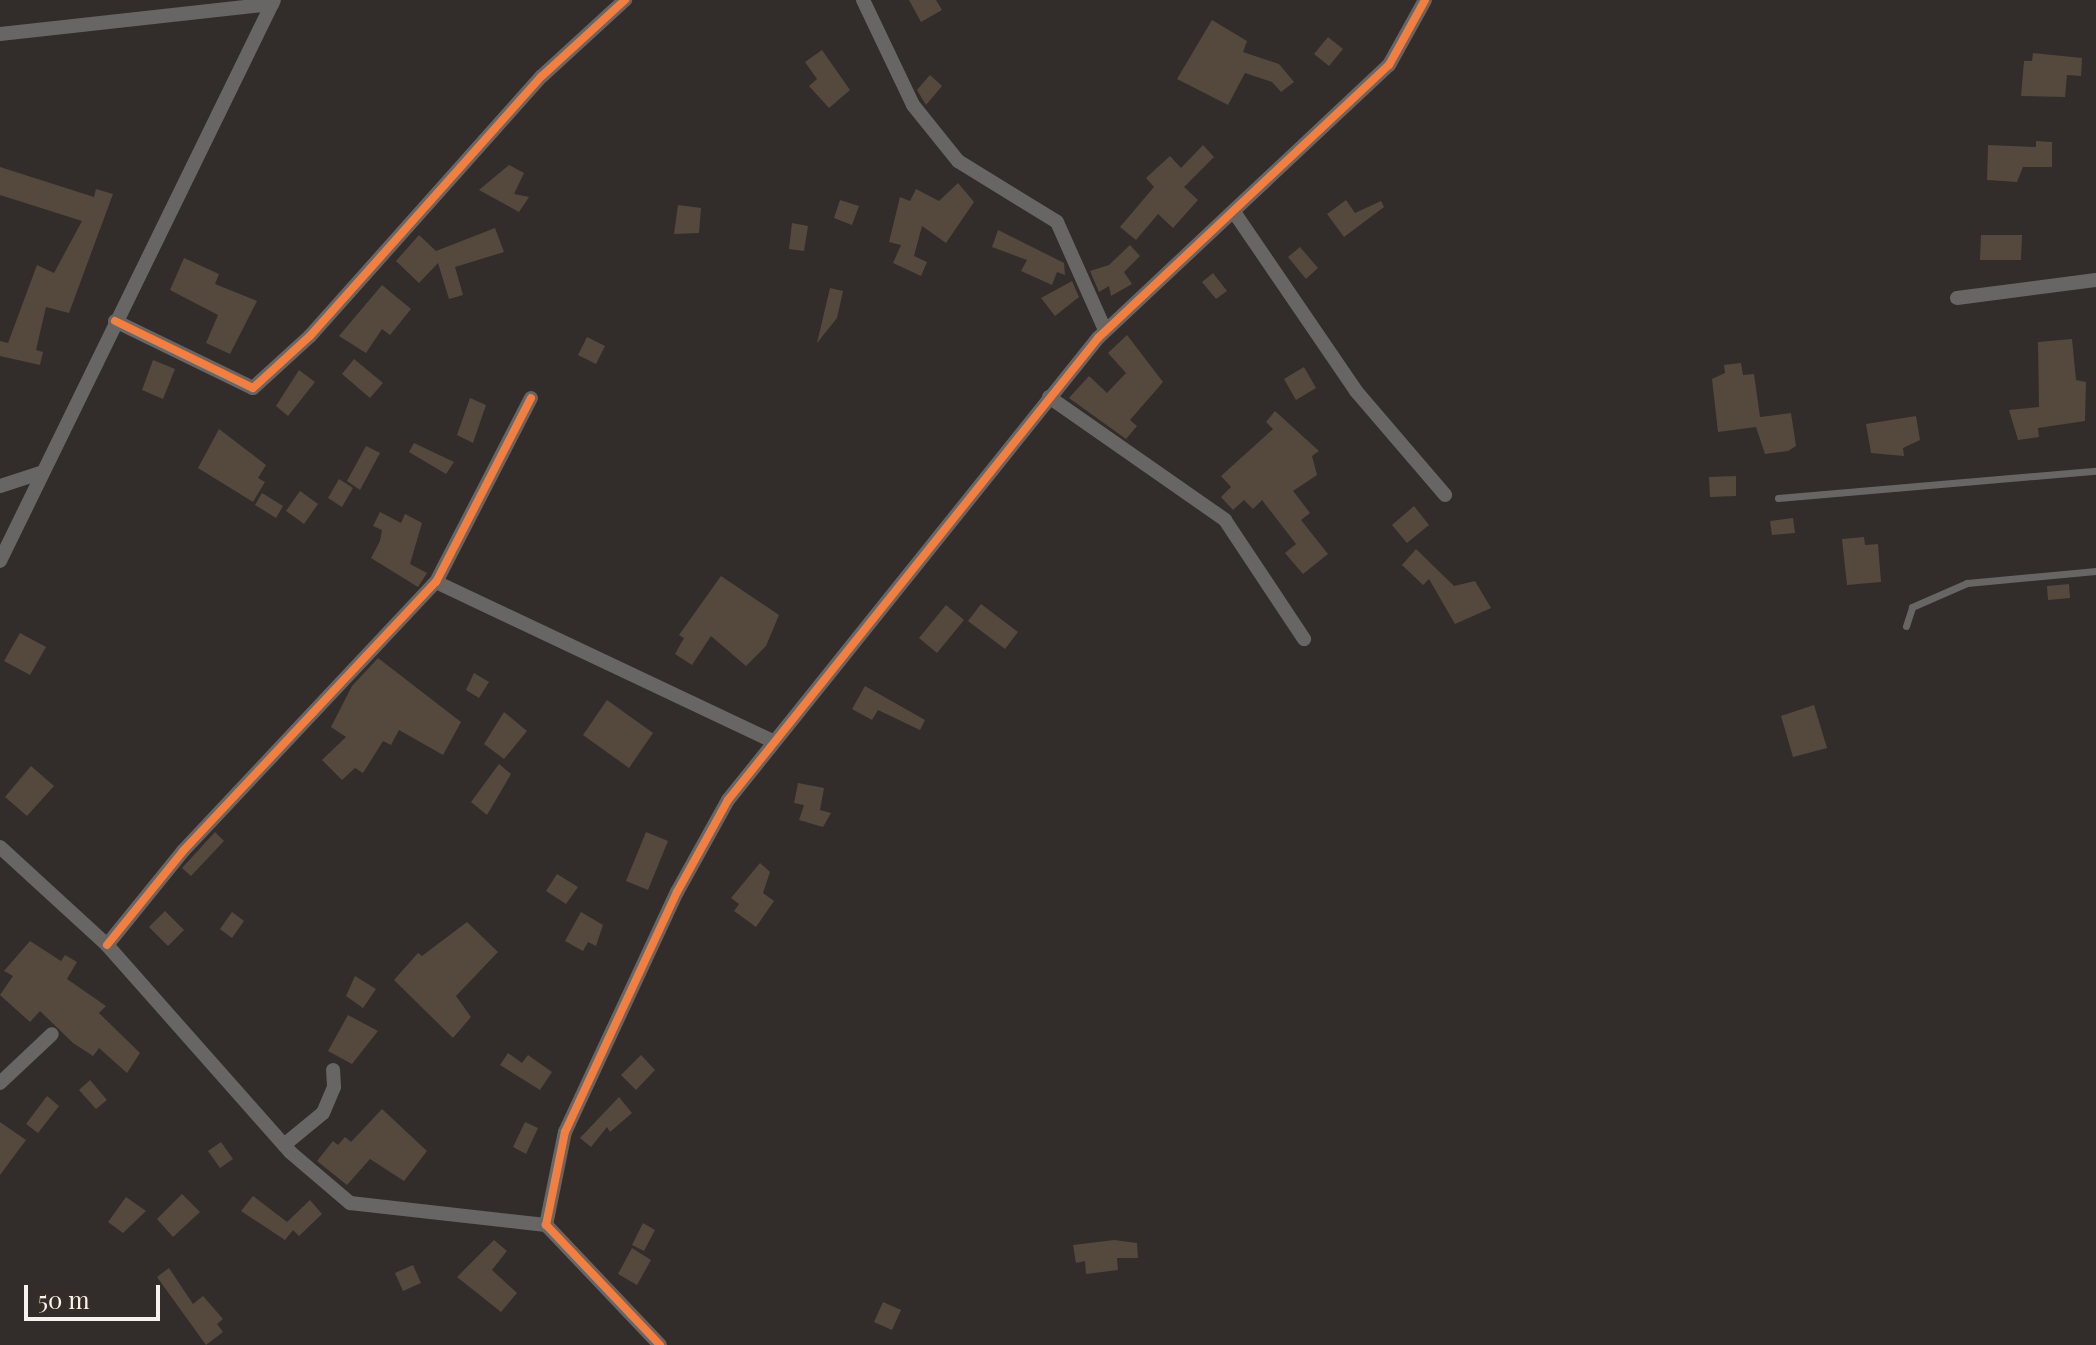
<!DOCTYPE html>
<style>
body{margin:0}
#map{position:relative;width:2096px;height:1345px;overflow:hidden;background:#322d2a;font-family:"Playfair Display",serif}
div>[style]{position:absolute}
[style*='--x']{left:calc(var(--x)*1px);top:calc(var(--y)*1px);width:calc(var(--w)*1px);rotate:calc(var(--a)*1deg)}
.building>*{inset:0;background:#54493c}
.lane>*{height:7px;margin:-3.5px;padding:0 3.5px;transform-origin:3.5px;border-radius:3.5px;background:#686664}
.street>*{height:14px;margin:-7px;padding:0 7px;transform-origin:7px;border-radius:7px;background:#686664}
.cycleway>*{height:8px;margin:-4px;padding:0 4px;transform-origin:4px;border-radius:4px;background:#f27e40}
span{translate:-50% -50%;white-space:nowrap;text-align:center;line-height:1.15;-webkit-text-stroke:6px #352d26;paint-order:stroke}
.scale{position:absolute;left:24px;top:1285px;width:136px;height:36px;box-sizing:border-box;border:4px solid #f7f2ee;border-top:0;padding-left:10px;font-size:24px;line-height:28px;white-space:nowrap;color:#f7f2ee;-webkit-text-stroke:6px #352d26;paint-order:stroke}
</style>
<div id="map">
<div class="building">
<div style="clip-path:polygon(909px 0,936px 0,942px 10px,921px 22px)"></div>
<div style="clip-path:polygon(1212px 20px,1247px 41px,1243px 52px,1279px 64px,1294px 82px,1281px 92px,1272px 82px,1245px 73px,1228px 105px,1177px 79px)"></div>
<div style="clip-path:polygon(1328px 37px,1343px 49px,1329px 66px,1314px 54px)"></div>
<div style="clip-path:polygon(822px 50px,850px 90px,829px 108px,809px 86px,817px 79px,805px 62px)"></div>
<div style="clip-path:polygon(2033px 53px,2082px 58px,2081px 76px,2067px 75px,2065px 97px,2021px 96px,2024px 61px,2032px 61px)"></div>
<div style="clip-path:polygon(930px 75px,942px 86px,926px 105px,917px 90px)"></div>
<div style="clip-path:polygon(2036px 141px,2052px 142px,2052px 167px,2023px 167px,2017px 182px,1987px 180px,1988px 145px,2036px 147px)"></div>
<div style="clip-path:polygon(1203px 145px,1214px 157px,1184px 187px,1198px 200px,1173px 228px,1158px 214px,1136px 240px,1120px 227px,1154px 187px,1146px 178px,1170px 156px,1181px 168px)"></div>
<div style="clip-path:polygon(509px 165px,524px 173px,514px 194px,529px 197px,519px 212px,479px 190px)"></div>
<div style="clip-path:polygon(0 167px,94px 197px,96px 189px,113px 194px,69px 313px,46px 307px,36px 350px,43px 352px,40px 365px,0 356px,0 341px,8px 343px,37px 265px,54px 273px,82px 221px,0 195px)"></div>
<div style="clip-path:polygon(958px 183px,974px 202px,946px 243px,922px 226px,914px 256px,927px 262px,921px 276px,893px 263px,901px 245px,889px 242px,900px 197px,910px 201px,916px 189px,939px 201px)"></div>
<div style="clip-path:polygon(840px 200px,859px 206px,852px 225px,834px 218px)"></div>
<div style="clip-path:polygon(1346px 200px,1355px 213px,1381px 201px,1384px 207px,1344px 237px,1327px 214px)"></div>
<div style="clip-path:polygon(678px 205px,701px 208px,699px 233px,674px 234px)"></div>
<div style="clip-path:polygon(792px 223px,808px 226px,804px 251px,789px 249px)"></div>
<div style="clip-path:polygon(495px 228px,504px 252px,455px 267px,463px 295px,449px 299px,438px 263px,419px 283px,396px 261px,419px 235px,436px 251px)"></div>
<div style="clip-path:polygon(998px 230px,1064px 263px,1065px 275px,1057px 272px,1052px 285px,1021px 271px,1027px 260px,992px 247px)"></div>
<div style="clip-path:polygon(1981px 235px,2022px 235px,2021px 260px,1980px 260px)"></div>
<div style="clip-path:polygon(1130px 245px,1140px 256px,1124px 272px,1132px 284px,1111px 296px,1109px 286px,1099px 292px,1090px 271px,1109px 265px)"></div>
<div style="clip-path:polygon(1300px 247px,1318px 268px,1306px 279px,1288px 257px)"></div>
<div style="clip-path:polygon(184px 258px,219px 274px,215px 284px,257px 301px,230px 354px,206px 343px,218px 315px,170px 290px)"></div>
<div style="clip-path:polygon(1213px 273px,1227px 291px,1216px 299px,1202px 282px)"></div>
<div style="clip-path:polygon(1072px 281px,1079px 297px,1055px 316px,1041px 298px)"></div>
<div style="clip-path:polygon(382px 285px,411px 309px,390px 335px,382px 329px,366px 353px,339px 336px)"></div>
<div style="clip-path:polygon(830px 288px,843px 291px,837px 318px,817px 343px)"></div>
<div style="clip-path:polygon(1127px 335px,1163px 382px,1130px 420px,1137px 426px,1126px 439px,1069px 398px,1089px 376px,1107px 393px,1126px 373px,1108px 353px)"></div>
<div style="clip-path:polygon(587px 337px,605px 346px,596px 364px,578px 355px)"></div>
<div style="clip-path:polygon(2072px 339px,2076px 380px,2086px 382px,2085px 421px,2038px 428px,2039px 437px,2018px 440px,2009px 410px,2039px 407px,2038px 342px)"></div>
<div style="clip-path:polygon(354px 359px,383px 383px,370px 398px,342px 374px)"></div>
<div style="clip-path:polygon(153px 360px,175px 369px,163px 399px,142px 390px)"></div>
<div style="clip-path:polygon(1741px 363px,1743px 375px,1754px 374px,1760px 417px,1791px 413px,1796px 446px,1788px 451px,1765px 454px,1756px 427px,1718px 432px,1712px 379px,1725px 373px,1724px 365px)"></div>
<div style="clip-path:polygon(1304px 367px,1316px 388px,1296px 400px,1284px 379px)"></div>
<div style="clip-path:polygon(299px 370px,315px 382px,288px 416px,276px 406px)"></div>
<div style="clip-path:polygon(470px 398px,486px 405px,473px 443px,457px 435px)"></div>
<div style="clip-path:polygon(1275px 411px,1319px 451px,1312px 456px,1317px 475px,1293px 491px,1310px 513px,1301px 520px,1328px 554px,1303px 574px,1285px 553px,1296px 544px,1262px 500px,1253px 509px,1244px 500px,1233px 510px,1221px 497px,1231px 487px,1221px 476px,1273px 429px,1266px 422px)"></div>
<div style="clip-path:polygon(1916px 416px,1920px 440px,1903px 448px,1904px 456px,1871px 453px,1866px 424px)"></div>
<div style="clip-path:polygon(219px 429px,266px 465px,258px 478px,265px 482px,253px 502px,198px 468px)"></div>
<div style="clip-path:polygon(414px 443px,454px 462px,446px 474px,409px 452px)"></div>
<div style="clip-path:polygon(366px 446px,380px 453px,360px 490px,347px 481px)"></div>
<div style="clip-path:polygon(1736px 476px,1736px 496px,1710px 497px,1709px 477px)"></div>
<div style="clip-path:polygon(339px 479px,353px 488px,342px 507px,328px 498px)"></div>
<div style="clip-path:polygon(300px 491px,318px 504px,304px 524px,286px 511px)"></div>
<div style="clip-path:polygon(262px 493px,283px 506px,276px 518px,255px 505px)"></div>
<div style="clip-path:polygon(1414px 506px,1429px 525px,1407px 543px,1392px 525px)"></div>
<div style="clip-path:polygon(380px 512px,401px 523px,405px 514px,422px 523px,410px 564px,427px 573px,418px 587px,371px 558px,380px 541px,382px 530px,373px 526px)"></div>
<div style="clip-path:polygon(1793px 518px,1795px 533px,1772px 535px,1770px 521px)"></div>
<div style="clip-path:polygon(1864px 537px,1865px 545px,1878px 544px,1881px 582px,1847px 585px,1842px 539px)"></div>
<div style="clip-path:polygon(1416px 549px,1454px 586px,1475px 581px,1491px 608px,1455px 624px,1429px 579px,1423px 585px,1402px 565px)"></div>
<div style="clip-path:polygon(721px 576px,779px 615px,766px 646px,746px 666px,711px 636px,692px 665px,675px 654px,684px 638px,679px 635px)"></div>
<div style="clip-path:polygon(2069px 584px,2070px 598px,2048px 600px,2047px 586px)"></div>
<div style="clip-path:polygon(981px 604px,1018px 632px,1005px 649px,968px 621px)"></div>
<div style="clip-path:polygon(946px 605px,964px 620px,937px 653px,919px 638px)"></div>
<div style="clip-path:polygon(20px 633px,46px 647px,30px 675px,4px 661px)"></div>
<div style="clip-path:polygon(378px 658px,461px 722px,443px 755px,399px 730px,391px 745px,383px 741px,363px 773px,355px 768px,342px 780px,322px 760px,346px 737px,331px 727px,352px 686px)"></div>
<div style="clip-path:polygon(474px 673px,489px 682px,479px 698px,466px 690px)"></div>
<div style="clip-path:polygon(865px 686px,925px 720px,920px 730px,878px 710px,872px 720px,852px 709px)"></div>
<div style="clip-path:polygon(607px 700px,653px 733px,629px 768px,583px 735px)"></div>
<div style="clip-path:polygon(1814px 705px,1827px 748px,1793px 757px,1781px 716px)"></div>
<div style="clip-path:polygon(504px 712px,527px 731px,504px 759px,484px 744px)"></div>
<div style="clip-path:polygon(499px 764px,511px 774px,487px 815px,471px 802px)"></div>
<div style="clip-path:polygon(31px 766px,54px 786px,27px 816px,5px 797px)"></div>
<div style="clip-path:polygon(798px 783px,824px 788px,820px 810px,831px 813px,823px 827px,799px 820px,804px 805px,794px 803px)"></div>
<div style="clip-path:polygon(215px 832px,224px 841px,191px 876px,182px 868px)"></div>
<div style="clip-path:polygon(646px 832px,668px 841px,648px 890px,626px 881px)"></div>
<div style="clip-path:polygon(760px 863px,770px 872px,763px 893px,774px 901px,756px 927px,734px 911px,739px 904px,731px 898px)"></div>
<div style="clip-path:polygon(557px 874px,578px 887px,566px 904px,546px 891px)"></div>
<div style="clip-path:polygon(165px 911px,184px 930px,168px 946px,149px 927px)"></div>
<div style="clip-path:polygon(232px 912px,244px 921px,232px 938px,220px 929px)"></div>
<div style="clip-path:polygon(581px 912px,603px 925px,596px 946px,588px 942px,583px 951px,565px 941px)"></div>
<div style="clip-path:polygon(467px 922px,498px 952px,456px 996px,471px 1017px,453px 1038px,394px 980px,418px 953px,422px 956px)"></div>
<div style="clip-path:polygon(30px 941px,61px 961px,65px 955px,77px 962px,67px 979px,106px 1006px,99px 1013px,140px 1053px,127px 1073px,99px 1048px,93px 1056px,73px 1043px,40px 1011px,30px 1022px,0 995px,13px 976px,4px 971px)"></div>
<div style="clip-path:polygon(355px 976px,376px 989px,363px 1008px,346px 996px)"></div>
<div style="clip-path:polygon(348px 1015px,378px 1031px,352px 1064px,328px 1051px)"></div>
<div style="clip-path:polygon(508px 1053px,522px 1063px,528px 1055px,552px 1072px,540px 1090px,500px 1065px)"></div>
<div style="clip-path:polygon(641px 1055px,655px 1070px,636px 1090px,621px 1075px)"></div>
<div style="clip-path:polygon(90px 1080px,107px 1100px,96px 1109px,79px 1090px)"></div>
<div style="clip-path:polygon(47px 1096px,59px 1106px,38px 1133px,26px 1124px)"></div>
<div style="clip-path:polygon(619px 1097px,632px 1113px,610px 1132px,607px 1127px,591px 1147px,580px 1138px)"></div>
<div style="clip-path:polygon(382px 1109px,427px 1151px,404px 1181px,370px 1159px,347px 1185px,317px 1161px,333px 1141px,338px 1145px,345px 1137px,351px 1142px)"></div>
<div style="clip-path:polygon(0 1122px,26px 1140px,0 1175px)"></div>
<div style="clip-path:polygon(525px 1122px,538px 1128px,526px 1154px,513px 1147px)"></div>
<div style="clip-path:polygon(221px 1142px,233px 1159px,220px 1168px,208px 1151px)"></div>
<div style="clip-path:polygon(182px 1194px,200px 1212px,173px 1237px,157px 1219px)"></div>
<div style="clip-path:polygon(253px 1196px,287px 1222px,310px 1200px,322px 1214px,299px 1236px,293px 1230px,285px 1240px,241px 1211px)"></div>
<div style="clip-path:polygon(126px 1197px,146px 1211px,123px 1233px,108px 1222px)"></div>
<div style="clip-path:polygon(643px 1223px,655px 1230px,644px 1251px,632px 1245px)"></div>
<div style="clip-path:polygon(494px 1240px,507px 1251px,492px 1270px,517px 1293px,501px 1312px,457px 1277px)"></div>
<div style="clip-path:polygon(1114px 1240px,1137px 1243px,1138px 1258px,1117px 1258px,1118px 1270px,1086px 1274px,1085px 1261px,1076px 1263px,1073px 1245px)"></div>
<div style="clip-path:polygon(632px 1248px,651px 1260px,637px 1285px,618px 1274px)"></div>
<div style="clip-path:polygon(413px 1265px,421px 1283px,403px 1291px,395px 1273px)"></div>
<div style="clip-path:polygon(169px 1268px,193px 1304px,203px 1296px,223px 1319px,217px 1324px,223px 1332px,206px 1345px,157px 1277px)"></div>
<div style="clip-path:polygon(883px 1302px,901px 1310px,892px 1330px,874px 1322px)"></div>
</div>
<div class="lane">
<div style="--x:1778;--y:498;--w:319;--a:-4.9"></div>
<div style="--x:1906;--y:626;--w:20;--a:-72"></div>
<div style="--x:1912;--y:607;--w:60;--a:-23.6"></div>
<div style="--x:1967;--y:583;--w:130;--a:-5.3"></div>
</div>
<div class="street">
<div style="--x:863;--y:0;--w:116;--a:64.5"></div>
<div style="--x:913;--y:105;--w:72;--a:51.2"></div>
<div style="--x:958;--y:161;--w:116;--a:31.6"></div>
<div style="--x:1057;--y:222;--w:118;--a:66"></div>
<div style="--x:0;--y:34;--w:274;--a:-6.3"></div>
<div style="--x:1234;--y:212;--w:217;--a:55.7"></div>
<div style="--x:1356;--y:391;--w:137;--a:49.4"></div>
<div style="--x:1957;--y:298;--w:140;--a:-7.4"></div>
<div style="--x:115;--y:321;--w:153;--a:25.9"></div>
<div style="--x:253;--y:388;--w:77;--a:-42.4"></div>
<div style="--x:310;--y:336;--w:348;--a:-48.3"></div>
<div style="--x:542;--y:76;--w:113;--a:-42.5"></div>
<div style="--x:1049;--y:397;--w:215;--a:34.9"></div>
<div style="--x:1225;--y:520;--w:143;--a:56.4"></div>
<div style="--x:0;--y:486;--w:45;--a:-18"></div>
<div style="--x:0;--y:561;--w:624;--a:-63.97"></div>
<div style="--x:436;--y:582;--w:369;--a:25.3"></div>
<div style="--x:0;--y:847;--w:145;--a:42.5"></div>
<div style="--x:107;--y:945;--w:276;--a:48.5"></div>
<div style="--x:290;--y:1152;--w:79;--a:40.4"></div>
<div style="--x:350;--y:1203;--w:197;--a:6.4"></div>
<div style="--x:107;--y:945;--w:121;--a:-51"></div>
<div style="--x:183;--y:851;--w:369;--a:-46.8"></div>
<div style="--x:436;--y:582;--w:207;--a:-62.7"></div>
<div style="--x:0;--y:1083;--w:71;--a:-43.3"></div>
<div style="--x:284;--y:1145;--w:50;--a:-39.4"></div>
<div style="--x:323;--y:1113;--w:28;--a:-67"></div>
<div style="--x:334;--y:1087;--w:17;--a:-93"></div>
<div style="--x:660;--y:1345;--w:166;--a:-133.5"></div>
<div style="--x:546;--y:1225;--w:95;--a:-78.5"></div>
<div style="--x:565;--y:1132;--w:265;--a:-65"></div>
<div style="--x:677;--y:892;--w:105;--a:-61"></div>
<div style="--x:728;--y:800;--w:592;--a:-51.31"></div>
<div style="--x:1098;--y:338;--w:399;--a:-43.2"></div>
<div style="--x:1389;--y:65;--w:74;--a:-61"></div>
</div>
<div class="cycleway">
<div style="--x:115;--y:321;--w:153;--a:25.9"></div>
<div style="--x:253;--y:388;--w:77;--a:-42.4"></div>
<div style="--x:310;--y:336;--w:348;--a:-48.3"></div>
<div style="--x:542;--y:76;--w:113;--a:-42.5"></div>
<div style="--x:107;--y:945;--w:121;--a:-51"></div>
<div style="--x:183;--y:851;--w:369;--a:-46.8"></div>
<div style="--x:436;--y:582;--w:207;--a:-62.7"></div>
<div style="--x:660;--y:1345;--w:166;--a:-133.5"></div>
<div style="--x:546;--y:1225;--w:95;--a:-78.5"></div>
<div style="--x:565;--y:1132;--w:265;--a:-65"></div>
<div style="--x:677;--y:892;--w:105;--a:-61"></div>
<div style="--x:728;--y:800;--w:592;--a:-51.31"></div>
<div style="--x:1098;--y:338;--w:399;--a:-43.2"></div>
<div style="--x:1389;--y:65;--w:74;--a:-61"></div>
</div>
<div class="scale">50 m</div>
</div>
